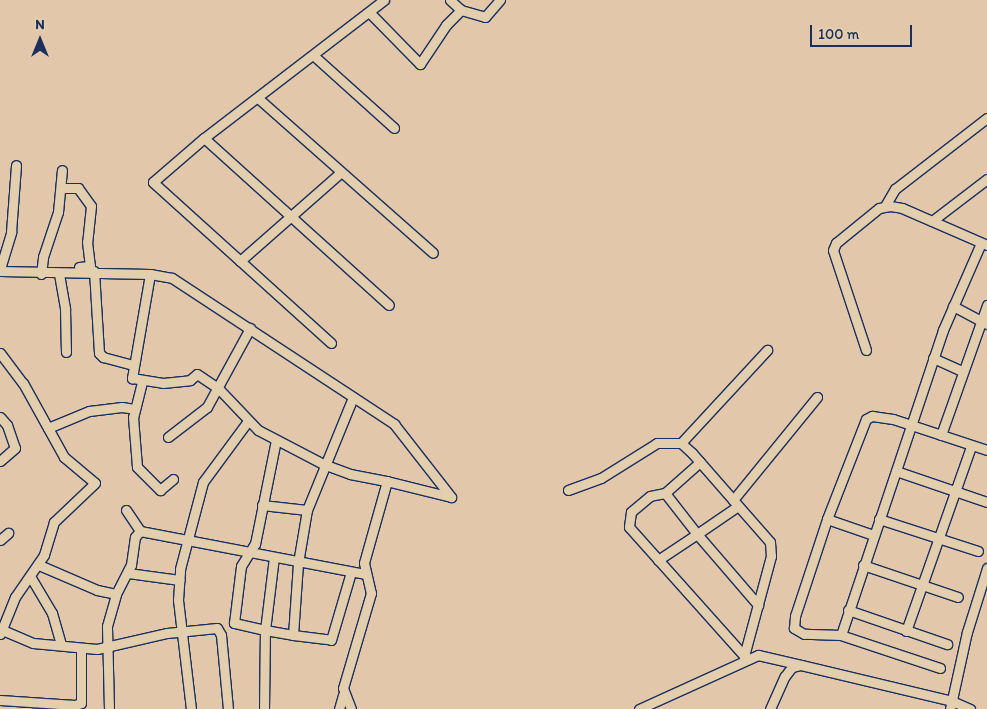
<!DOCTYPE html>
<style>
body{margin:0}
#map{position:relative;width:987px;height:709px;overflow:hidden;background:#e2c7ab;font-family:Itim,sans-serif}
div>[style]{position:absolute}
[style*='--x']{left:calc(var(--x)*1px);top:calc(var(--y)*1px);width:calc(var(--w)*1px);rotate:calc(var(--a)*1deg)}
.roads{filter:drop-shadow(1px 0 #1b2f5e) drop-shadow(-1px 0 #1b2f5e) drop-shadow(0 1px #1b2f5e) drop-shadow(0 -1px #1b2f5e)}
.minor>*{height:9px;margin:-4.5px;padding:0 4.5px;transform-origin:4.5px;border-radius:4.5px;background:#e3cfad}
span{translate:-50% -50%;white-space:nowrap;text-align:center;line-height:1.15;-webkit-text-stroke:4.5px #e3cfad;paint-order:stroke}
.north{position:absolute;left:15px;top:15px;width:50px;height:50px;-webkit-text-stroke:4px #e3cfad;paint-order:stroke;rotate:0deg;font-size:14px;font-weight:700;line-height:20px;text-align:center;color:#1b2f5e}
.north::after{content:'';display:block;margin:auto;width:18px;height:22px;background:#1b2f5e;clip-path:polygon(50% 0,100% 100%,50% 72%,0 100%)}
.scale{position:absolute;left:810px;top:25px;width:102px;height:22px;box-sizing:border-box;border:2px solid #1b2f5e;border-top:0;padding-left:6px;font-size:15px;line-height:18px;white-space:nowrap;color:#1b2f5e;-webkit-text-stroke:4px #e3cfad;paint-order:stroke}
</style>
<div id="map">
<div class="roads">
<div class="minor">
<div style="--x:450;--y:0;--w:15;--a:42"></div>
<div style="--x:369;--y:12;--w:73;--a:45.6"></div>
<div style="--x:420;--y:64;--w:47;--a:-56.3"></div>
<div style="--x:446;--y:25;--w:21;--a:-45"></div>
<div style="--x:461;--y:10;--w:25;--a:16"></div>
<div style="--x:485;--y:17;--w:23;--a:-49"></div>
<div style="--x:313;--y:55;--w:109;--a:42"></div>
<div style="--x:259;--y:99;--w:232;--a:41.5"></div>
<div style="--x:204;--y:138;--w:249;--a:42.1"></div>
<div style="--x:61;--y:188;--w:17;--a:0"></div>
<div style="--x:78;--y:188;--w:22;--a:54"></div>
<div style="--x:91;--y:206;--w:36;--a:96"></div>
<div style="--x:87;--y:242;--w:24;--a:83"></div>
<div style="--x:90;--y:266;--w:11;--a:175"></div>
<div style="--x:885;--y:206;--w:20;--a:-60"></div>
<div style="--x:895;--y:189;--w:116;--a:-37.7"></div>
<div style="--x:932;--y:221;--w:69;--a:-37.4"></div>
<div style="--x:240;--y:261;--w:133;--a:-41.3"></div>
<div style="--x:0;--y:269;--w:39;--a:-73"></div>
<div style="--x:11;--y:232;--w:67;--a:-85.7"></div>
<div style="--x:0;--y:271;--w:150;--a:1.1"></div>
<div style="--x:150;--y:274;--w:22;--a:10"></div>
<div style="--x:172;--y:278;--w:266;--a:33.3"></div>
<div style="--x:394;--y:424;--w:93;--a:52"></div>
<div style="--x:451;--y:497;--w:66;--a:-166"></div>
<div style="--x:94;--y:271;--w:82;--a:86.5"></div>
<div style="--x:99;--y:353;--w:6;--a:45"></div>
<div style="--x:103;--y:357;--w:31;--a:15"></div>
<div style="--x:41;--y:274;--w:17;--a:-83"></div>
<div style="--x:43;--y:257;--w:47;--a:-71.6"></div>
<div style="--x:58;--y:212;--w:42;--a:-84.6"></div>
<div style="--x:59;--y:274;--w:36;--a:80"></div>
<div style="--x:65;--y:309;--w:43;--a:88.7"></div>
<div style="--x:150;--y:274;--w:106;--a:99.8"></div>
<div style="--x:132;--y:378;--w:31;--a:9"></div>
<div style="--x:163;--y:383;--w:27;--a:-6"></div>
<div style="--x:190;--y:380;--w:9;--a:-41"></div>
<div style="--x:197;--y:374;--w:25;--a:34"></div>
<div style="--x:218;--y:388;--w:58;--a:46.4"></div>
<div style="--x:258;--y:430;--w:73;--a:27.6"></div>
<div style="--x:323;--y:464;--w:29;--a:20"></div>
<div style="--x:350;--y:474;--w:38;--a:11"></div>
<div style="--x:387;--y:481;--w:85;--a:105.7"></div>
<div style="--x:364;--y:563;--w:31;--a:77"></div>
<div style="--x:371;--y:593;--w:99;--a:106.4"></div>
<div style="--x:343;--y:688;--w:22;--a:69"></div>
<div style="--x:953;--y:306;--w:38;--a:28"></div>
<div style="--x:331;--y:343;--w:240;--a:-137.9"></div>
<div style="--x:153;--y:182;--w:67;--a:-40.8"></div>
<div style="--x:204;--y:138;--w:227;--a:-37.5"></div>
<div style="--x:866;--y:350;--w:105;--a:-108.3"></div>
<div style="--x:833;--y:250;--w:8;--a:-67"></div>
<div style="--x:836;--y:243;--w:55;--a:-39.1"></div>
<div style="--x:879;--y:208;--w:11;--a:-10"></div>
<div style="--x:890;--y:206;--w:12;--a:9"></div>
<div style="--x:902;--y:208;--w:93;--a:23.5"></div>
<div style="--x:0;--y:353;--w:38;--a:53"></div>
<div style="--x:23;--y:383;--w:85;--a:61"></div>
<div style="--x:64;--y:457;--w:40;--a:40"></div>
<div style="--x:95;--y:483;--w:57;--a:136.4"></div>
<div style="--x:54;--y:522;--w:34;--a:107"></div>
<div style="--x:44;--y:555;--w:51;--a:124.6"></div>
<div style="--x:15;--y:597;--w:40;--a:112"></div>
<div style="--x:933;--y:358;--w:32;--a:24"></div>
<div style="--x:142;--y:382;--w:36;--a:104"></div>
<div style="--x:133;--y:417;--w:50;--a:85.4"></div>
<div style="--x:137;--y:467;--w:33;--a:45"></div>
<div style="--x:160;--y:490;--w:17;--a:-40"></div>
<div style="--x:0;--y:417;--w:11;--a:49"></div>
<div style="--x:7;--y:425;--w:24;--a:71"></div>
<div style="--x:15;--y:448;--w:20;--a:139"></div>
<div style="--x:48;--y:428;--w:44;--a:-22.5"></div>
<div style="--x:89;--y:411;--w:33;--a:-7"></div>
<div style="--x:122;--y:407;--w:12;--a:9"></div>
<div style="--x:941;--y:435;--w:138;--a:-70.5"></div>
<div style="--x:168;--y:437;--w:49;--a:-37.6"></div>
<div style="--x:207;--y:407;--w:90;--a:-61.4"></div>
<div style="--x:681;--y:443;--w:127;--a:-47.2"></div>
<div style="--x:700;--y:462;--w:47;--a:138.5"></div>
<div style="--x:665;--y:493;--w:15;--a:169"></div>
<div style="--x:650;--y:496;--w:25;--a:140"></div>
<div style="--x:631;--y:512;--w:15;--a:98"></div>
<div style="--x:629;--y:527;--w:177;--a:48.2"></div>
<div style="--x:896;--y:471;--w:96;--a:18.8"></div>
<div style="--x:568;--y:490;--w:35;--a:-20"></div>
<div style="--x:601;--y:478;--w:66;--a:-32"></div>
<div style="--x:657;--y:443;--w:24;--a:0"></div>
<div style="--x:681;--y:443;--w:15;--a:42"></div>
<div style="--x:692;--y:453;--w:118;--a:48.8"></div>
<div style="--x:770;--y:542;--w:14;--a:86"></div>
<div style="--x:771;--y:556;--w:104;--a:105.1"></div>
<div style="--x:733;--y:500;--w:133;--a:-50.8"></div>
<div style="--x:262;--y:505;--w:45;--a:6.3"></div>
<div style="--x:738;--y:506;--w:50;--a:145.7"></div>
<div style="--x:697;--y:534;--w:94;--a:49.3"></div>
<div style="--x:126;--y:510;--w:25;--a:56"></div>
<div style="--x:827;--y:519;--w:49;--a:19.2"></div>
<div style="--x:879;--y:519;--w:104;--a:17.9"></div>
<div style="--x:0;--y:540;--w:11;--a:-41"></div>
<div style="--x:274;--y:557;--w:74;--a:97"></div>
<div style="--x:265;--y:630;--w:28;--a:10"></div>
<div style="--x:293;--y:635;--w:72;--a:-86"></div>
<div style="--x:298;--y:563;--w:54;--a:-80.4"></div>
<div style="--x:307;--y:510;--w:122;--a:-67.8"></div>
<div style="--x:658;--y:560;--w:47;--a:-33.7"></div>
<div style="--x:697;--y:534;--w:52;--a:-128"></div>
<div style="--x:39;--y:565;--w:63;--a:23.3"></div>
<div style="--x:97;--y:590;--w:19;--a:12"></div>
<div style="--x:863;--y:565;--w:100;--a:18.6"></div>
<div style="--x:128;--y:573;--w:52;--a:7.7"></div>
<div style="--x:30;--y:576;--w:43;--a:59.3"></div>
<div style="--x:52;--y:613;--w:33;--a:74"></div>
<div style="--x:848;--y:610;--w:105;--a:19"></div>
<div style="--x:0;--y:629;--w:36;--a:23"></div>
<div style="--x:33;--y:643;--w:64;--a:5.4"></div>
<div style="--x:97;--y:649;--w:72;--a:-12.9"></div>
<div style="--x:167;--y:633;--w:50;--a:-5.7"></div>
<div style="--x:217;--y:628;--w:8;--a:60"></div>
<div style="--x:221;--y:635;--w:74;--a:84.6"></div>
<div style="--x:906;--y:631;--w:196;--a:-70.6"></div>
<div style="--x:293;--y:635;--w:38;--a:7"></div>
<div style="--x:331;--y:640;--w:71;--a:-73.6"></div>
<div style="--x:841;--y:635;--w:37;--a:-178"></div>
<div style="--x:804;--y:634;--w:12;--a:-149"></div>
<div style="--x:794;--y:628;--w:12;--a:-85"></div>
<div style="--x:795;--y:616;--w:102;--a:-71.7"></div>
<div style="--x:827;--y:519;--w:107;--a:-68.7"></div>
<div style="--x:866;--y:419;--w:7;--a:-27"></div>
<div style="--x:872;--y:416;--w:21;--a:8"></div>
<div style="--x:893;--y:419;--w:99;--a:18.3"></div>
<div style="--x:940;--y:668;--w:104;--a:-161.6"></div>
<div style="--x:841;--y:635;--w:322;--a:-71.5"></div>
<div style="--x:943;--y:330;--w:95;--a:-66.4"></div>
<div style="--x:0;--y:700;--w:75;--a:3.8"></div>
<div style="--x:75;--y:705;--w:6;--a:-18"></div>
<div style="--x:81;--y:703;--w:55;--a:-90"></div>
<div style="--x:109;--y:709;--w:83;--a:-91.4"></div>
<div style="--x:107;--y:626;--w:33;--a:-74"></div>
<div style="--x:116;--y:594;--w:33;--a:-63"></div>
<div style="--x:131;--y:565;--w:28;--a:-82"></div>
<div style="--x:135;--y:537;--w:8;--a:-50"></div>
<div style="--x:140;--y:531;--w:230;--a:10.8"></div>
<div style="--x:191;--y:709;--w:110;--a:-96.8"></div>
<div style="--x:178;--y:600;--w:31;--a:-86"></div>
<div style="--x:180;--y:569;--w:90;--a:-75.2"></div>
<div style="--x:203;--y:482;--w:76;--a:-53.6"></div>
<div style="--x:264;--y:709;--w:79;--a:-89.3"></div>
<div style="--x:265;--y:630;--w:32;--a:-167"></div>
<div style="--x:234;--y:623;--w:57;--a:-83"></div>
<div style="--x:241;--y:566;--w:26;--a:-58"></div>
<div style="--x:255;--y:544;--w:106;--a:-78.6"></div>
<div style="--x:339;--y:709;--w:15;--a:-74"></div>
<div style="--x:639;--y:709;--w:131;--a:-24.4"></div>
<div style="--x:758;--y:655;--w:44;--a:13.1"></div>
<div style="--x:770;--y:709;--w:36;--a:-66"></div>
<div style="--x:785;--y:676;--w:11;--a:-52"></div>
<div style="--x:792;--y:667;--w:9;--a:-13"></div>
<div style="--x:801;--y:665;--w:155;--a:13.4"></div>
<div style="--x:952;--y:701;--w:20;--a:24"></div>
<div style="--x:950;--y:709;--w:79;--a:-77.6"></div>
<div style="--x:967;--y:632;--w:67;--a:-72.6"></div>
</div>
</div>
<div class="north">N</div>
<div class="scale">100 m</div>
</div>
